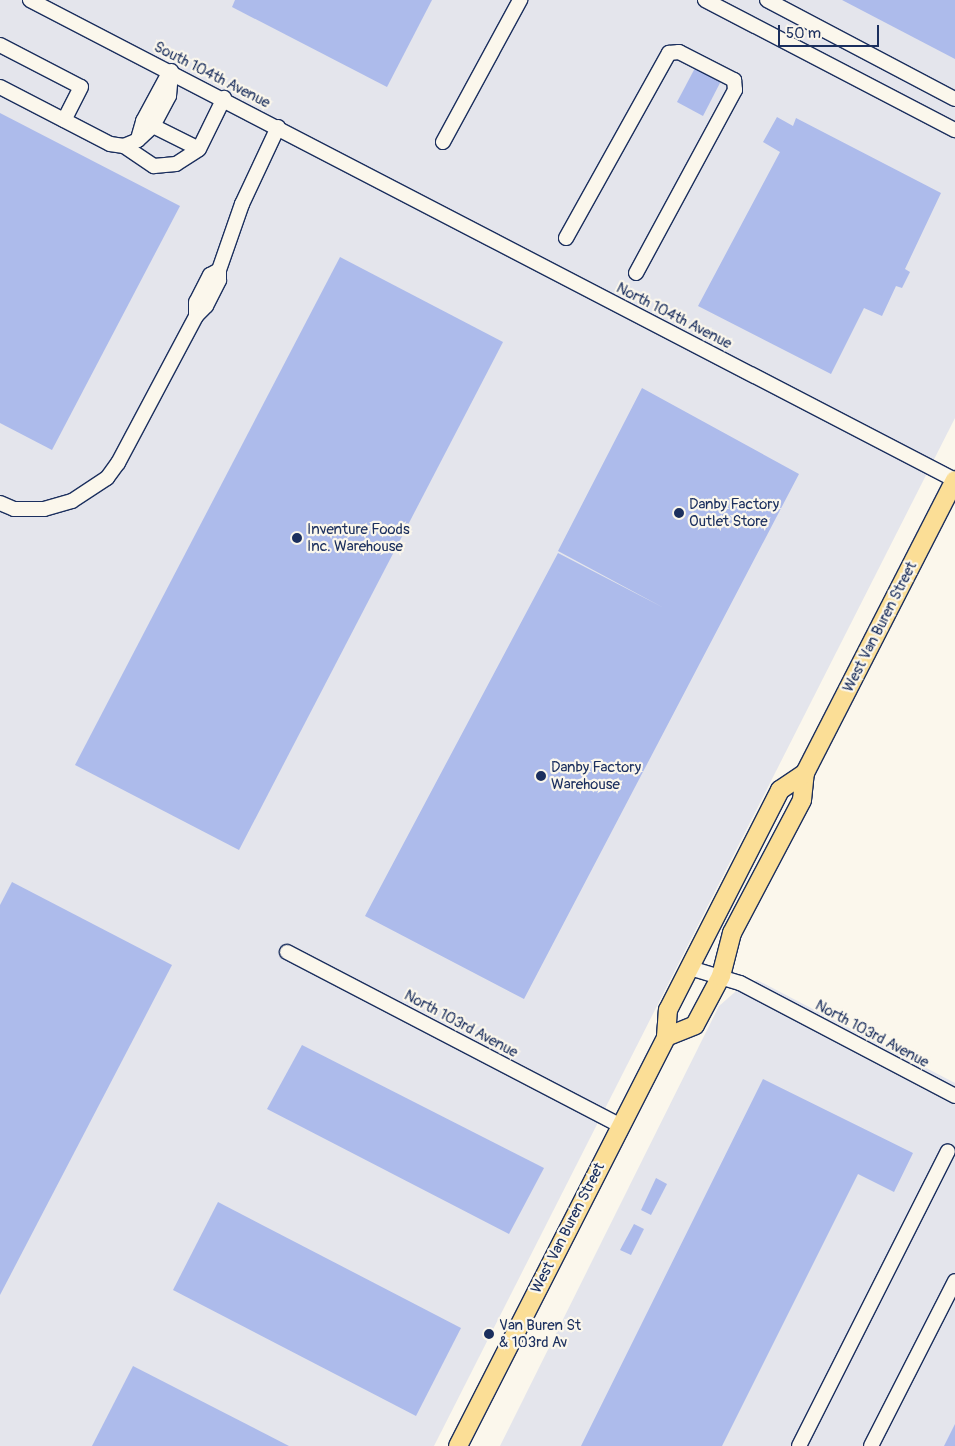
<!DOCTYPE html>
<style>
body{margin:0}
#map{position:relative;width:955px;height:1446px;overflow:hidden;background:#fbf7ec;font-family:Pangolin,sans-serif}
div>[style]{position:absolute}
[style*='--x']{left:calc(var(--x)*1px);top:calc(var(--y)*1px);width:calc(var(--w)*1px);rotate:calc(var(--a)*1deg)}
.built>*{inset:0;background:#e4e5ec}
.building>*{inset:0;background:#adbbeb}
.roads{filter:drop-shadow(1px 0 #1b2f5e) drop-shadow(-1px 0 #1b2f5e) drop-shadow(0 1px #1b2f5e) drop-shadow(0 -1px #1b2f5e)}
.minor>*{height:14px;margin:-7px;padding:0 7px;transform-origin:7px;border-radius:7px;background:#fbf7ec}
.major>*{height:18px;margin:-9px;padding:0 9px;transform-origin:9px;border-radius:9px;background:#fbde96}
.dots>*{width:14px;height:14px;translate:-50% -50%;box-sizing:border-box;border:2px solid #fbf7ec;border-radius:50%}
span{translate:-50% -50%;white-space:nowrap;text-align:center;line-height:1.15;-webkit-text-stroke:4.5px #fbf7ec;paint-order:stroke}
.street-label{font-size:15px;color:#1b2f5e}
.poi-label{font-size:15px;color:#1b2f5e}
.left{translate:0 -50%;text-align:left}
.scale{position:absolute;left:778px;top:25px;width:101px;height:22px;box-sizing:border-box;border:2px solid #1b2f5e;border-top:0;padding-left:6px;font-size:15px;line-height:18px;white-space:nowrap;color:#1b2f5e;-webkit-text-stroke:4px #fbf7ec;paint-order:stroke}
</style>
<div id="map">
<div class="built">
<div style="clip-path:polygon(0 0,955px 0,955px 418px,434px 1446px,0 1446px)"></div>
<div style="clip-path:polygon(757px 980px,955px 1083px,955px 1446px,500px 1446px,719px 1006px,743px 985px)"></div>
</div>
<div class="building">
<div style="clip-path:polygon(235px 0,432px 0,387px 87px,232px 7px)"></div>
<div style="clip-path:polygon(842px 0,955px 0,955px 59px)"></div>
<div style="clip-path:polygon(695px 68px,721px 81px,703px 116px,677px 102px)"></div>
<div style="clip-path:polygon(0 113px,180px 206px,52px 450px,0 423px)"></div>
<div style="clip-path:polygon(777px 117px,793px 126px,796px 118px,941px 193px,905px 269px,910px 272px,902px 288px,896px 286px,882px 316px,864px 308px,831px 374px,698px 306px,780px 152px,763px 142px)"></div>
<div style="clip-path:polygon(340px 257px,503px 342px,239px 850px,75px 765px)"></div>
<div style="clip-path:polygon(642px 388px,799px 474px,524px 999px,365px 916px,558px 553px,664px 608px,558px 551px)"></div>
<div style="clip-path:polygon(12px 882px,172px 965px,0 1295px,0 905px)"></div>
<div style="clip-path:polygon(302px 1045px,544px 1168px,509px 1234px,267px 1109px)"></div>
<div style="clip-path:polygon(763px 1079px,913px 1153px,894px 1192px,858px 1174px,722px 1446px,581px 1446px)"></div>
<div style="clip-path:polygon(656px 1178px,667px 1184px,651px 1215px,641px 1210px)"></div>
<div style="clip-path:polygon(218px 1202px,461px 1328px,416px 1416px,173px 1290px)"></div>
<div style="clip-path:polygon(634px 1224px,644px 1229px,631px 1255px,620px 1250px)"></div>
<div style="clip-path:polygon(133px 1366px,289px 1446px,92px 1446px)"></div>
<div style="clip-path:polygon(955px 1424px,955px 1446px,944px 1446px)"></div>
</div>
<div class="roads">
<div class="minor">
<div style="--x:30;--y:0;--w:1042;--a:27.43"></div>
<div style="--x:705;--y:0;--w:282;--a:27.5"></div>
<div style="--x:767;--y:0;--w:212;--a:27.8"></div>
<div style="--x:0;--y:45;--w:91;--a:27.4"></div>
<div style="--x:81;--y:87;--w:37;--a:117"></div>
<div style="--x:0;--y:87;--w:124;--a:27.4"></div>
<div style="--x:110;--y:144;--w:14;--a:8"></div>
<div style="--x:124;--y:146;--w:15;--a:-23"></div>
<div style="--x:138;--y:140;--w:21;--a:-43"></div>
<div style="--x:153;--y:126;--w:34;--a:-62"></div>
<div style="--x:169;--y:96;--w:25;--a:-85"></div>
<div style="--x:153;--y:126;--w:51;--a:26.6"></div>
<div style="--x:199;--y:149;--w:57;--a:-63.9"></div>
<div style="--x:138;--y:139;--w:19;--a:-74"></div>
<div style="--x:143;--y:121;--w:55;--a:-61.6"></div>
<div style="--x:443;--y:142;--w:162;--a:-61.5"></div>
<div style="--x:124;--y:146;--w:36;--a:34"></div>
<div style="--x:154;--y:166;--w:22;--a:-5"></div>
<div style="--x:176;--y:164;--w:27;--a:-33"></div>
<div style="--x:566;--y:238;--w:212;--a:-60.9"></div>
<div style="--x:669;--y:53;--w:10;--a:-6"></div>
<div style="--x:679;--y:52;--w:62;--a:27"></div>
<div style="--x:734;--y:80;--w:10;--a:84"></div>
<div style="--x:735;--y:90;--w:208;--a:118.4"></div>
<div style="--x:219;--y:270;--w:10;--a:151"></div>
<div style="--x:210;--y:275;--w:30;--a:117"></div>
<div style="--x:196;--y:302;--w:14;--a:90"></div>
<div style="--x:196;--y:316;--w:14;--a:-45"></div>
<div style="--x:206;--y:306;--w:29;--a:-63"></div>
<div style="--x:219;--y:280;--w:10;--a:-90"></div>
<div style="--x:219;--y:270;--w:70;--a:-70.8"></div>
<div style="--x:242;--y:204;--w:85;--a:-64.9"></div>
<div style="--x:0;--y:503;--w:15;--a:23"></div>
<div style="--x:14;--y:509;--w:30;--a:0"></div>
<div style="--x:44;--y:509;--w:29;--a:-16"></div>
<div style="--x:72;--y:501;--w:42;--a:-33.3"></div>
<div style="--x:107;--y:478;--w:19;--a:-54"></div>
<div style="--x:118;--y:463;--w:166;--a:-62"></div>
<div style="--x:287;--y:952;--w:374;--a:27.5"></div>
<div style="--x:690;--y:968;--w:52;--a:16.7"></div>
<div style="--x:740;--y:983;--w:243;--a:27.7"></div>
<div style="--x:799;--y:1446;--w:330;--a:-63.2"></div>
<div style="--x:871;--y:1446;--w:185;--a:-63"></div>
</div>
<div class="major">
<div style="--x:666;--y:1037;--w:31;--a:-22"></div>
<div style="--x:695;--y:1025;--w:55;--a:-62"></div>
<div style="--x:721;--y:976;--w:44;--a:-75.7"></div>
<div style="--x:732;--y:933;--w:150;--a:-62.2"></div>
<div style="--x:802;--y:800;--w:27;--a:-84"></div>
<div style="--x:805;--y:773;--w:329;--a:-62.9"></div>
<div style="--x:458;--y:1446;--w:459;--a:-63"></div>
<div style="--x:666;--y:1037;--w:27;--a:-86"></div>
<div style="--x:668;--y:1010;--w:247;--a:-63"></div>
<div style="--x:780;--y:790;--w:30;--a:-34"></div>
</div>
</div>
<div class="dots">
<div style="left:679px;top:513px;background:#1b2f5e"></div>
<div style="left:297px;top:538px;background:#1b2f5e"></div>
<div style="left:541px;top:776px;background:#1b2f5e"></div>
<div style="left:489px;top:1334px;background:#1b2f5e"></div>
</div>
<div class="street-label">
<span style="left:212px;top:75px;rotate:27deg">South 104th Avenue</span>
<span style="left:674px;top:316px;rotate:27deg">North 104th Avenue</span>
<span style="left:880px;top:627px;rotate:-63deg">West Van Buren Street</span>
<span style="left:461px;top:1024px;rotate:28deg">North 103rd Avenue</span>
<span style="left:872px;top:1034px;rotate:28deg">North 103rd Avenue</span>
<span style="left:568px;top:1228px;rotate:-63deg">West Van Buren Street</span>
</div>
<div class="poi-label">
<span class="left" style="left:689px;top:513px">Danby Factory<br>Outlet Store</span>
<span class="left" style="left:307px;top:538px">Inventure Foods<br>Inc. Warehouse</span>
<span class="left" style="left:551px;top:776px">Danby Factory<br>Warehouse</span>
<span class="left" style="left:499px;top:1334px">Van Buren St<br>&amp; 103rd Av</span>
</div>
<div class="scale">50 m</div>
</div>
